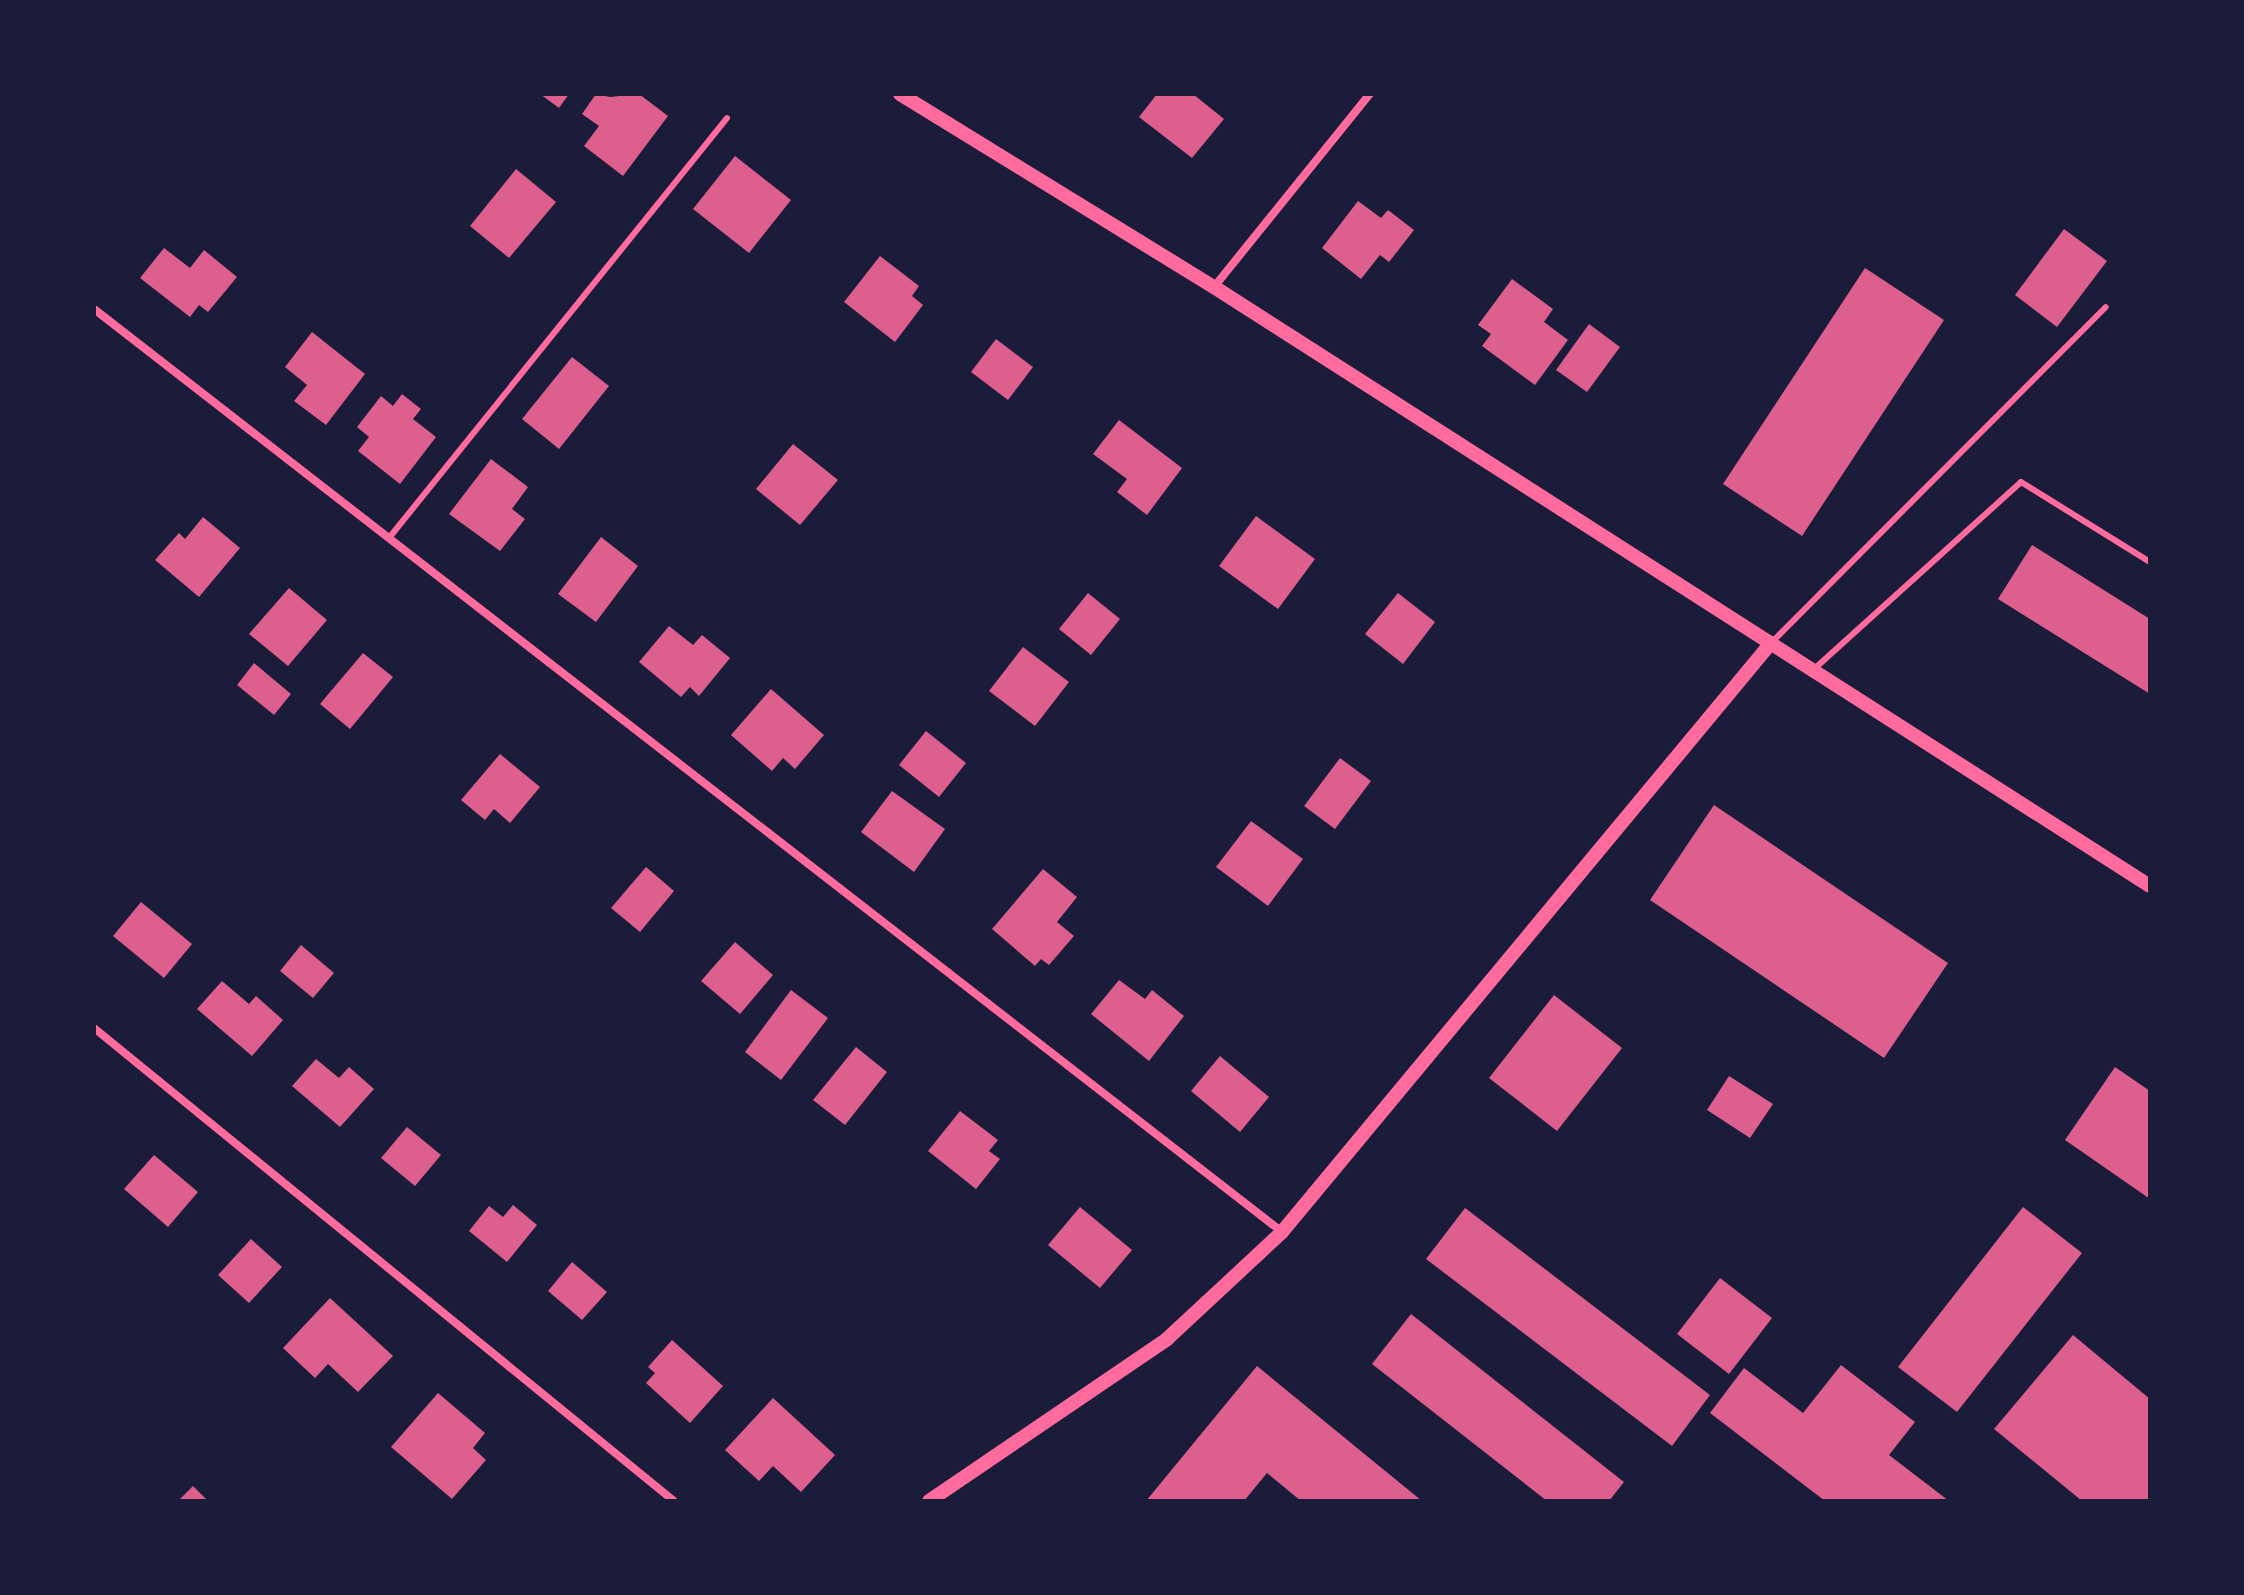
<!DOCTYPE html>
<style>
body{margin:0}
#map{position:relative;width:2244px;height:1595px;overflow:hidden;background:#1b1b3a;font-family:"Golos Text",sans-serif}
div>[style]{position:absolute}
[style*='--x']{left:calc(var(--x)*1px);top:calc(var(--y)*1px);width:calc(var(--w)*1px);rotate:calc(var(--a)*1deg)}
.building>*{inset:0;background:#dd5f8e}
.service>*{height:6px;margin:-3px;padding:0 3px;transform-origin:3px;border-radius:3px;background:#ff6b9d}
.minor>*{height:8px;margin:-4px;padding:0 4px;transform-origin:4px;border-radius:4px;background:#ff6b9d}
.tertiary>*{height:14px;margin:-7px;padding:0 7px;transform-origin:7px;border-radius:7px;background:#ff6b9d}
span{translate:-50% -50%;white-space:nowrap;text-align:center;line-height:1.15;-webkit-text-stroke:8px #1b1b3a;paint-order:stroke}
.frame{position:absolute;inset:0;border:96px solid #1b1b3a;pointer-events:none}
</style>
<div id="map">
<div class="building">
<div style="clip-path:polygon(540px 94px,569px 94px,559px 108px)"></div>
<div style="clip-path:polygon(596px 94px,610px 97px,639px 94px,668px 116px,623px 176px,584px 146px,599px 126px,582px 114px)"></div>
<div style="clip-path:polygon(1157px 94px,1193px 94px,1224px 119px,1192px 158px,1139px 117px)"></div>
<div style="clip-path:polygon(735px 156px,791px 200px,749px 253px,693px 209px)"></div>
<div style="clip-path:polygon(516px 169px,556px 202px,509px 258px,470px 226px)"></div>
<div style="clip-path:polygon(1358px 201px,1381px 218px,1388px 210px,1414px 230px,1389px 262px,1380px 255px,1361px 279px,1322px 248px)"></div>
<div style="clip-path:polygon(2064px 229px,2107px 261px,2057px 327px,2015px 295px)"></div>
<div style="clip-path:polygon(164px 248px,190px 268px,204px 250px,237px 277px,208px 312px,199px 305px,190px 317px,140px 278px)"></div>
<div style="clip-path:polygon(880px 256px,919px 286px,912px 296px,923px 305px,895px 342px,844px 302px)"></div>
<div style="clip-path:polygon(1865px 268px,1944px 320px,1802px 536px,1723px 484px)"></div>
<div style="clip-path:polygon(1512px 279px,1553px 309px,1544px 322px,1568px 340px,1535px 385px,1482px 346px,1491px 334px,1478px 325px)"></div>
<div style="clip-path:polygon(1589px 324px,1620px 347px,1587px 392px,1556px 370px)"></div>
<div style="clip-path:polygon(312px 332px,365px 374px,326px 425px,294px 401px,307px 385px,285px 367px)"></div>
<div style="clip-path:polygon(996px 339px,1033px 367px,1008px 400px,971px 372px)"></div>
<div style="clip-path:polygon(572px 357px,609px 386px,559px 449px,522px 419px)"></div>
<div style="clip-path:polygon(402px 394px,421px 409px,413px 419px,436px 437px,400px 484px,358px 451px,369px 437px,357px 427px,381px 396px,393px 406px)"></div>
<div style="clip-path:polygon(1119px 420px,1182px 468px,1147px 515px,1117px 492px,1127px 479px,1093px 454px)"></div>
<div style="clip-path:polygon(793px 444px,838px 480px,800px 525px,756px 489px)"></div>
<div style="clip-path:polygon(491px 459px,528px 487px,512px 509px,525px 519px,500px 551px,449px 514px)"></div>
<div style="clip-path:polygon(1256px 516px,1315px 559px,1278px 609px,1219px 566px)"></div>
<div style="clip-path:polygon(203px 517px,240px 548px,199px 597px,155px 560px,179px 533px,185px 539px)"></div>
<div style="clip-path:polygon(601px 537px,638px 566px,596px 622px,558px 594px)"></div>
<div style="clip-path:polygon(2032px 545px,2150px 619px,2150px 694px,1998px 599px)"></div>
<div style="clip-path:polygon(289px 588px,327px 620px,288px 666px,249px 634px)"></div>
<div style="clip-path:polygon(1088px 593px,1120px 619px,1091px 655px,1059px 629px)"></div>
<div style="clip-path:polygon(1398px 593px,1435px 622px,1403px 664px,1365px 634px)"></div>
<div style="clip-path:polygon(669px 626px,693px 645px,702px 635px,730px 658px,699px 696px,690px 687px,681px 697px,639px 662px)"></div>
<div style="clip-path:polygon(1023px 647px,1069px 682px,1035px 726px,989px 691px)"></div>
<div style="clip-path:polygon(363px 653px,393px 677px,350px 729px,320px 704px)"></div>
<div style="clip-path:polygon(254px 663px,291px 694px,274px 715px,237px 685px)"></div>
<div style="clip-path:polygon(771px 689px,824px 735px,795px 769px,783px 758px,772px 771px,731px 735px)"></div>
<div style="clip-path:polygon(926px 731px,966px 763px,939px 797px,899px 765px)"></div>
<div style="clip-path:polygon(500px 754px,540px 787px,510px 823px,494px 809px,485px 820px,461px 800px)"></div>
<div style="clip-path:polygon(1340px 758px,1371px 781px,1335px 829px,1304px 806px)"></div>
<div style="clip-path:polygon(892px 791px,945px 829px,914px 872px,861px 832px)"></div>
<div style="clip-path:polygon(1714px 805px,1948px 963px,1884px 1058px,1650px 900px)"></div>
<div style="clip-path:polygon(1251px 821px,1303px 859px,1268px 906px,1216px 867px)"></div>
<div style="clip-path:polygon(646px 867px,674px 891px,640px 932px,611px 908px)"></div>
<div style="clip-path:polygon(1043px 869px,1077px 897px,1057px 922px,1074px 936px,1049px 965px,1041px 959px,1035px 966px,992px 929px)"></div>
<div style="clip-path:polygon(141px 902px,192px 944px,164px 978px,113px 936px)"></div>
<div style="clip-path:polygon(735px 942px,773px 975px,740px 1014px,701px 981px)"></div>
<div style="clip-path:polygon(301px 945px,334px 973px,313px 998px,280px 971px)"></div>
<div style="clip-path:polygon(1119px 980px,1145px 999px,1152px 990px,1184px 1016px,1149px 1061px,1091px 1014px)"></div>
<div style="clip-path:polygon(222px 981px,249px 1004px,256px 996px,283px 1020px,252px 1056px,197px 1009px)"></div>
<div style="clip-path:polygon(791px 990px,828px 1018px,781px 1080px,745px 1052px)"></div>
<div style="clip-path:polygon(1554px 995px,1622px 1048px,1557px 1131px,1489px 1078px)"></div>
<div style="clip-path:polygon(856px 1047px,887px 1072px,845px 1125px,813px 1100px)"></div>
<div style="clip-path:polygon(1220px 1056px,1269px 1097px,1240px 1132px,1191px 1091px)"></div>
<div style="clip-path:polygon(316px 1059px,339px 1078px,349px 1067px,374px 1089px,340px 1127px,292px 1086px)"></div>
<div style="clip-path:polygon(2115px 1067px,2150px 1091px,2150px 1199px,2065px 1140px)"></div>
<div style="clip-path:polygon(1729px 1076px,1773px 1104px,1750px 1138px,1707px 1110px)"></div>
<div style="clip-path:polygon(960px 1111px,998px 1140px,989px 1151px,1000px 1159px,976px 1189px,928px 1151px)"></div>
<div style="clip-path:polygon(407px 1127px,441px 1155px,415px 1186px,381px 1158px)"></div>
<div style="clip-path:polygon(154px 1155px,198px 1192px,168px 1227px,124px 1189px)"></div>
<div style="clip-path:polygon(513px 1205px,537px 1225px,507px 1262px,469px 1231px,489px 1206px,503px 1217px)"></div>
<div style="clip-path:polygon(1080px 1207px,1132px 1250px,1100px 1288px,1048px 1245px)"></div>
<div style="clip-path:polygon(2023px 1207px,2082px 1253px,1957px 1412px,1898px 1367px)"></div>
<div style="clip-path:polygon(1465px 1208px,1710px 1395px,1672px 1446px,1426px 1259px)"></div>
<div style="clip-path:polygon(251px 1239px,282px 1267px,249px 1303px,218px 1275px)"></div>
<div style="clip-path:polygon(572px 1262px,607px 1292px,582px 1320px,548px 1291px)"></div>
<div style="clip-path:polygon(1720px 1278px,1772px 1318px,1729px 1374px,1677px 1334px)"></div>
<div style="clip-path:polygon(330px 1298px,393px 1356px,358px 1392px,328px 1364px,315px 1378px,283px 1348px)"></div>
<div style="clip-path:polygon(1411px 1314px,1624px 1482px,1609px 1501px,1547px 1501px,1372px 1364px)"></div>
<div style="clip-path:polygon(2073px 1335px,2150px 1399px,2150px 1501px,2082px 1501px,1994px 1429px)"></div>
<div style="clip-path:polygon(672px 1340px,723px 1386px,690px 1423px,646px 1383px,655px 1373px,648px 1367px)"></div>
<div style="clip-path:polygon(1841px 1365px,1915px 1422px,1889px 1455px,1949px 1501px,1825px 1501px,1710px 1413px,1744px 1368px,1803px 1413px)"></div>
<div style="clip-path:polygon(1257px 1366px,1422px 1501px,1301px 1501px,1267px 1473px,1244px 1501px,1146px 1501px)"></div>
<div style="clip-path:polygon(438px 1393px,485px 1433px,473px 1448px,486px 1460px,452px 1499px,391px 1447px)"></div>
<div style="clip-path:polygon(773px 1398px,835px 1455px,801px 1492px,773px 1466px,759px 1481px,725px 1450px)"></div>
<div style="clip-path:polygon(193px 1486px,208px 1501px,178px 1501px)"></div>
</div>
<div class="service">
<div style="--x:389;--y:538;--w:539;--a:-51.17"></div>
<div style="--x:1771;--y:643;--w:474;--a:-45.1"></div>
<div style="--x:1813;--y:670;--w:280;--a:-42.1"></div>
<div style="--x:2021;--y:482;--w:152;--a:31.8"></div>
</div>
<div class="minor">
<div style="--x:1214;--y:287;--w:248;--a:-51.1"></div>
<div style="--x:94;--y:309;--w:1504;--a:37.84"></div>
<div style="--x:94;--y:1028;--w:748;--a:39.2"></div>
</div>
<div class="tertiary">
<div style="--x:900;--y:94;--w:369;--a:31.6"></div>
<div style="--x:1214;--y:287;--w:1111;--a:32.62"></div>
<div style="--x:929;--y:1501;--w:288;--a:-34.2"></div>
<div style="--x:1167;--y:1339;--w:157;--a:-42.9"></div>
<div style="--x:1282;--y:1232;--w:766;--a:-50.3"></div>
</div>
<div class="frame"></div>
</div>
